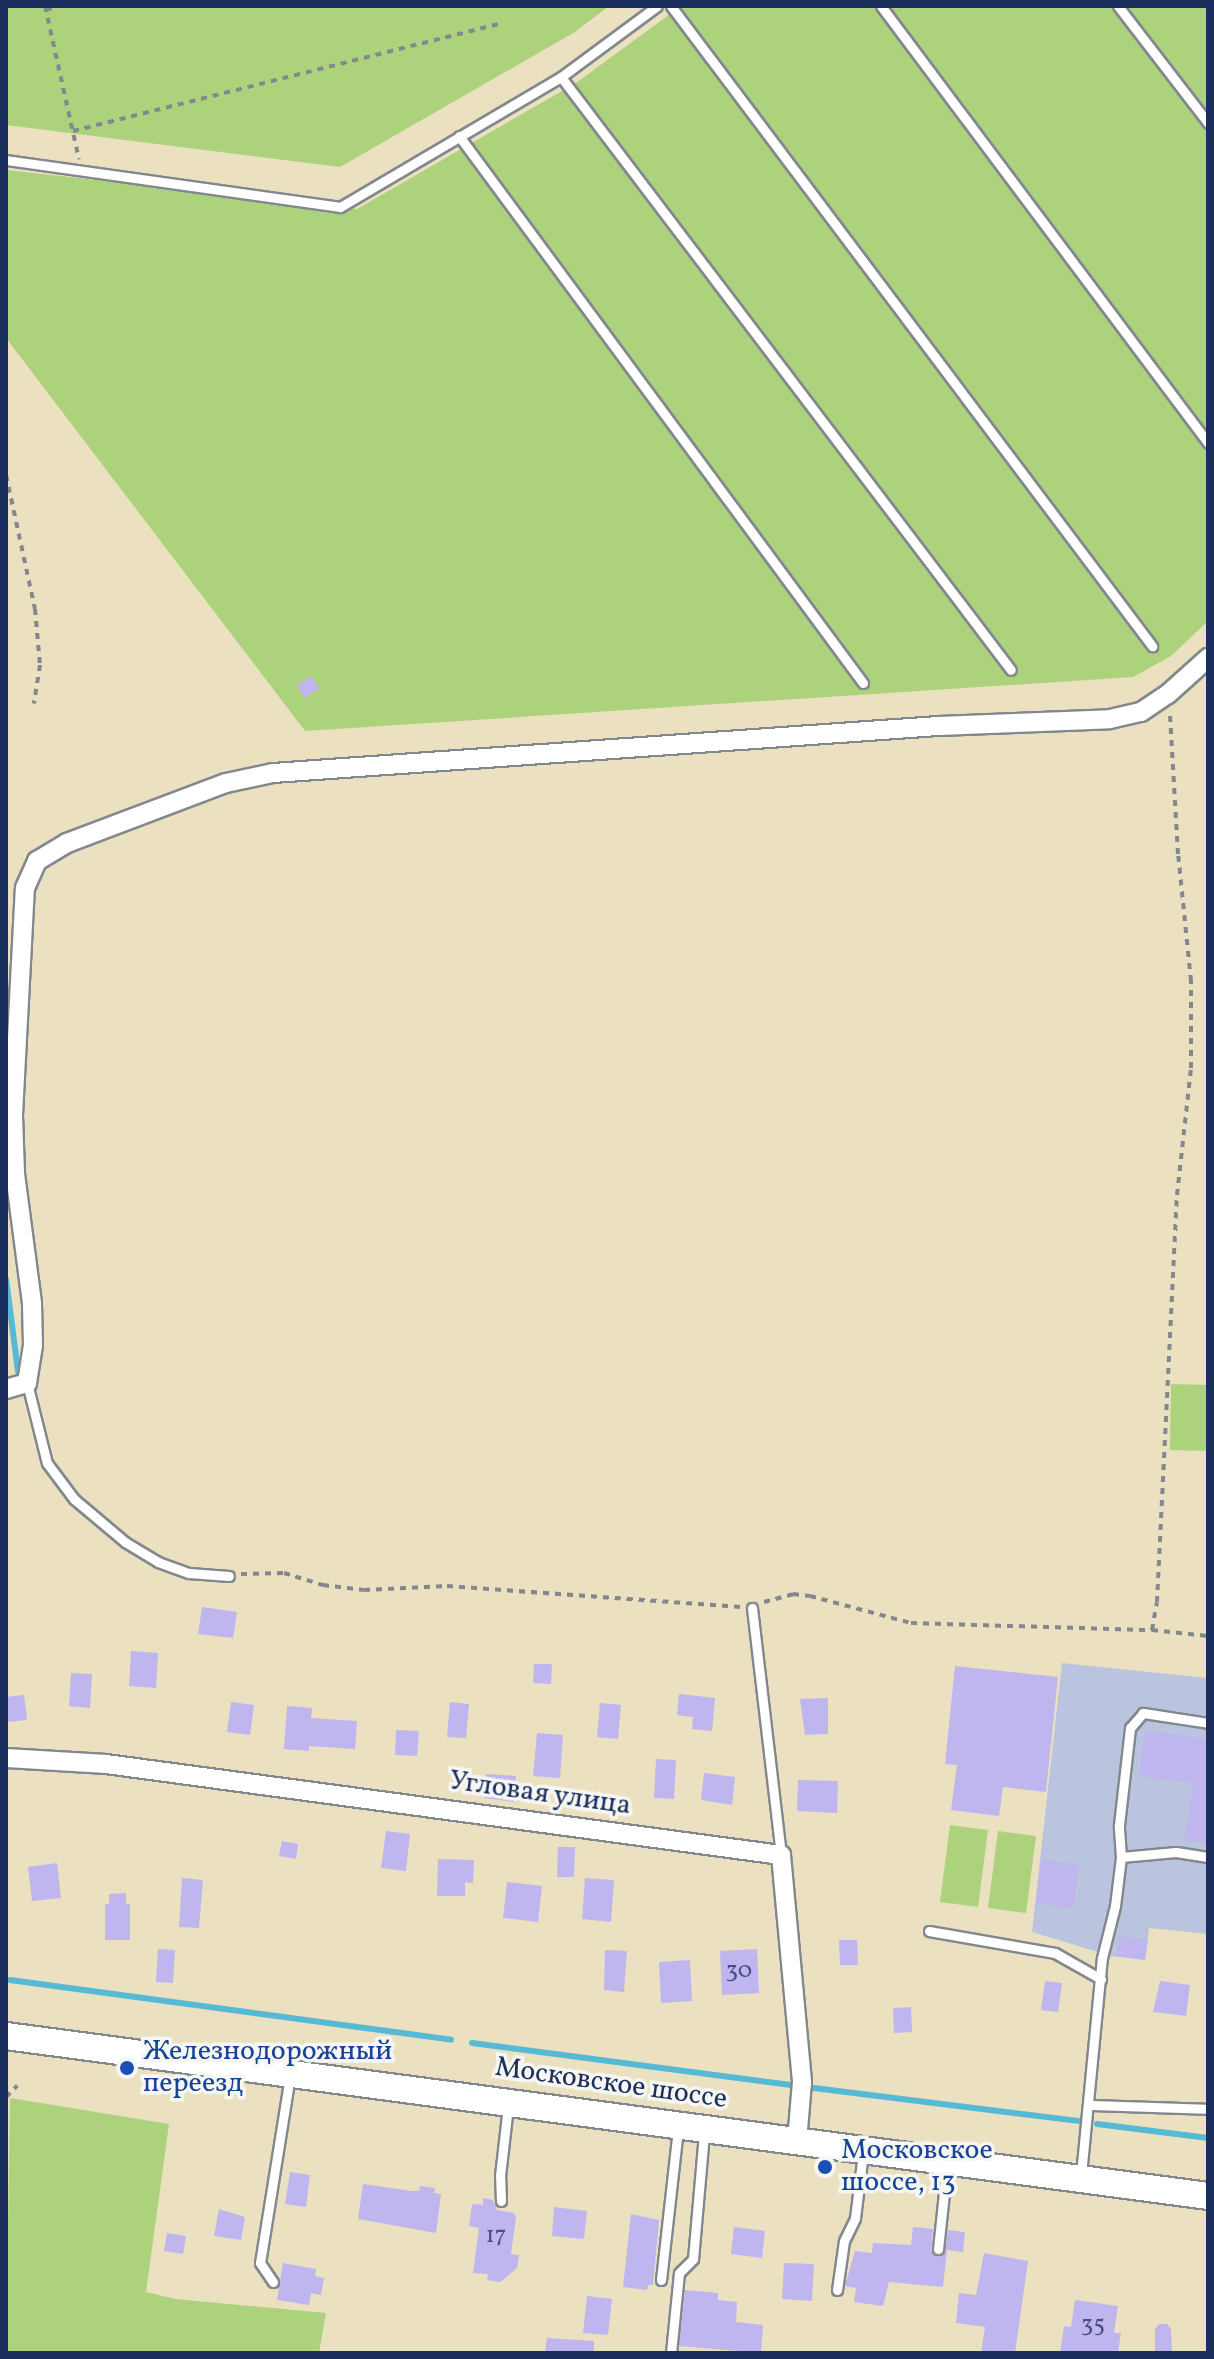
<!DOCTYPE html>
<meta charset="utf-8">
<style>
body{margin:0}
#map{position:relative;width:1214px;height:2359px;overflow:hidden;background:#ebe0bf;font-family:Vollkorn,serif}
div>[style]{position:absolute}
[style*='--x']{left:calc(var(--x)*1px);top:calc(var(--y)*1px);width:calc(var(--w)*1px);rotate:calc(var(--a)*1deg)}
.industrial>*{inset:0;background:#bac4de}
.green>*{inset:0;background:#add27c}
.stream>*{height:6px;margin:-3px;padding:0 3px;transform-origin:3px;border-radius:3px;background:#56b9d5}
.building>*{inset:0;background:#bfb6ef}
.path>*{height:4px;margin-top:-2px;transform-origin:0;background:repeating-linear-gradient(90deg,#83888e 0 6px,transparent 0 12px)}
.roads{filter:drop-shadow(2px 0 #83888e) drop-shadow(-2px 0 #83888e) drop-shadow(0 2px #83888e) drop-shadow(0 -2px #83888e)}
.lane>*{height:9px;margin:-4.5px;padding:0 4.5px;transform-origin:4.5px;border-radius:4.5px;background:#fff}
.street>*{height:18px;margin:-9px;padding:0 9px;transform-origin:9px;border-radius:9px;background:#fff}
.secondary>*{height:26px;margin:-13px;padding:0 13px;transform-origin:13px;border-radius:13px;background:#fff}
.dots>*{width:22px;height:22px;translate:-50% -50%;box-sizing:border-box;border:4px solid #f6f6f2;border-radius:50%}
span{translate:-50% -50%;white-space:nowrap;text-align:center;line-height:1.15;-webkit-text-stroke:7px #f6f6f2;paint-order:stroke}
.number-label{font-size:24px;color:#445182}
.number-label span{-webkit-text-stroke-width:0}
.street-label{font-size:28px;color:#1b2f5e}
.transit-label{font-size:28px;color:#164399}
.left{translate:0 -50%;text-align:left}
.frame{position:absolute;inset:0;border:8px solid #1b2f5e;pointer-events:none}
</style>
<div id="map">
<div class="industrial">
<div style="clip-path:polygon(1062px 1663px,1208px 1678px,1208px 1934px,1149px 1928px,1145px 1960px,1111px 1956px,1032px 1932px)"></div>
</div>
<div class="green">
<div style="clip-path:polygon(6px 6px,609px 6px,575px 32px,340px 167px,6px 125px)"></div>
<div style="clip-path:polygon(681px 6px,1208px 6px,1208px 621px,1171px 656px,1133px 677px,305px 731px,6px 338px,6px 170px,357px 209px,576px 83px)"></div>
<div style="clip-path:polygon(1171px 1384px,1208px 1385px,1208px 1451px,1170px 1450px)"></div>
<div style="clip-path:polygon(950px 1825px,988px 1830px,978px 1907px,940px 1902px)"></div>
<div style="clip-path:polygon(998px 1831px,1036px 1836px,1026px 1913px,988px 1908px)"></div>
<div style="clip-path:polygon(10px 2098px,169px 2124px,146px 2292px,175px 2299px,326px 2313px,319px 2353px,6px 2353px)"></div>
</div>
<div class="stream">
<div style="--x:6;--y:1279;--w:93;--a:82.6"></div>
<div style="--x:10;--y:1980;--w:445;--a:7.7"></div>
<div style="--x:472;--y:2043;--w:322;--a:7.5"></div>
<div style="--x:814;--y:2088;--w:268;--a:7.1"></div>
<div style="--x:1097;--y:2124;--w:112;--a:7.2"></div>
</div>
<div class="building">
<div style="clip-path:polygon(312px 676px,319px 689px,304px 698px,297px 685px)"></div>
<div style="clip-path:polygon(202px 1607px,237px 1612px,233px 1638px,198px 1634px)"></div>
<div style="clip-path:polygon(131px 1651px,158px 1653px,156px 1688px,129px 1686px)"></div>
<div style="clip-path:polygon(534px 1664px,552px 1664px,551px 1684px,533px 1683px)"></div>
<div style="clip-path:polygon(955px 1666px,1058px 1677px,1046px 1792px,1003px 1787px,999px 1816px,951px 1810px,957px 1765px,945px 1764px)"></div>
<div style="clip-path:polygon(71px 1673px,92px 1674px,90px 1708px,69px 1706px)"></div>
<div style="clip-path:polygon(679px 1694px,715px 1698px,712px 1731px,692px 1729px,693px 1717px,677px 1715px)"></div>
<div style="clip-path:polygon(24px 1695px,27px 1720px,6px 1722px,6px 1697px)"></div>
<div style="clip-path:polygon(828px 1698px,828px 1734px,805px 1735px,800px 1699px)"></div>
<div style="clip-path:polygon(231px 1702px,254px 1705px,250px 1735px,227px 1732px)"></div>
<div style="clip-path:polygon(450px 1702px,469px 1704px,466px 1738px,447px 1737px)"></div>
<div style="clip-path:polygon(600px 1703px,621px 1705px,618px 1739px,597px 1737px)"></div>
<div style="clip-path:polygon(287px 1706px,312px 1708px,311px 1718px,357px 1721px,355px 1749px,309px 1746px,309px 1751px,284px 1749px)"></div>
<div style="clip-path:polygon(396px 1730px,419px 1731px,417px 1756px,395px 1755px)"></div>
<div style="clip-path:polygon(1145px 1731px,1208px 1739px,1208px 1843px,1184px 1840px,1194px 1783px,1139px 1776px)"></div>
<div style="clip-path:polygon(537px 1733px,563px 1735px,560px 1778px,533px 1776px)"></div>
<div style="clip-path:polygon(656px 1759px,676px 1760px,674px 1799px,654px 1798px)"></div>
<div style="clip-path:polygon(704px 1773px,735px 1777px,732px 1805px,701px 1800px)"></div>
<div style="clip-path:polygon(486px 1774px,516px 1776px,514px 1802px,484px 1798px)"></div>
<div style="clip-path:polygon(798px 1780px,838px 1781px,837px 1813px,797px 1811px)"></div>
<div style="clip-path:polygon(386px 1831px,410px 1834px,406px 1871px,381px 1868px)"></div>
<div style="clip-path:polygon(282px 1841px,298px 1844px,296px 1859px,279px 1856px)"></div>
<div style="clip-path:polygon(558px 1847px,575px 1847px,574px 1877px,557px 1877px)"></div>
<div style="clip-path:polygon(438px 1859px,474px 1860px,473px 1883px,465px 1882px,465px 1896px,437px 1896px)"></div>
<div style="clip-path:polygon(1042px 1860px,1079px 1865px,1073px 1908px,1036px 1903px)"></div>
<div style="clip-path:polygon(57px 1863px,61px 1898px,32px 1901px,28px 1867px)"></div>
<div style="clip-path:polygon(182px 1878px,203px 1880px,199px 1928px,179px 1927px)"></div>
<div style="clip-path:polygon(585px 1878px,614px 1880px,611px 1922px,582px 1919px)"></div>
<div style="clip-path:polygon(507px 1882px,542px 1886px,538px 1922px,503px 1918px)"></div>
<div style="clip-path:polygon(126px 1893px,126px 1904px,130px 1904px,130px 1940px,105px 1940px,105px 1904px,109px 1904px,109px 1894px)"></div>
<div style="clip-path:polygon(1119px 1936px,1148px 1940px,1145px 1960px,1116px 1956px)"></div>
<div style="clip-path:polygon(839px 1940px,857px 1940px,858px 1965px,840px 1965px)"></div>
<div style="clip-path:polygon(158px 1949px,175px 1950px,173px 1983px,156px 1982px)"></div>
<div style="clip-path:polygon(757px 1949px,759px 1993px,722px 1995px,720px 1951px)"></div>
<div style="clip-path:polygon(605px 1950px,627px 1951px,624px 1992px,604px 1990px)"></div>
<div style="clip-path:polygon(690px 1960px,692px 2001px,661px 2003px,659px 1962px)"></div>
<div style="clip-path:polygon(1045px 1981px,1062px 1983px,1058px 2012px,1041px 2010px)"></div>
<div style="clip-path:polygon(1160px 1981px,1190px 1985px,1186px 2016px,1153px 2012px)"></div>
<div style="clip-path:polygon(911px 2007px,912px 2032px,894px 2033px,893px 2008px)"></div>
<div style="clip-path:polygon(290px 2172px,310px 2175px,306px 2207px,285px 2204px)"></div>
<div style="clip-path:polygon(363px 2184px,412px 2191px,419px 2191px,420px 2186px,435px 2188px,434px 2193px,441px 2194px,436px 2233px,358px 2219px)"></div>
<div style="clip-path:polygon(483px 2198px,493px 2200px,497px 2210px,514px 2213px,516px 2217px,511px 2254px,519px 2255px,517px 2268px,500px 2282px,487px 2280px,488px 2274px,473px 2273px,479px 2228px,469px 2226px,472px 2204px,483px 2205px)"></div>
<div style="clip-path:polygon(554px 2207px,587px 2211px,584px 2239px,552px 2236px)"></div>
<div style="clip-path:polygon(219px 2209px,245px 2217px,241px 2240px,214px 2236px)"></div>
<div style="clip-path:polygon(631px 2214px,659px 2220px,653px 2285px,648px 2285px,647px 2290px,623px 2287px)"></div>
<div style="clip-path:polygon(734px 2227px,765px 2231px,762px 2258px,731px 2254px)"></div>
<div style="clip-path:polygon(913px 2227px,933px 2229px,931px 2251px,938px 2256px,945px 2251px,948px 2230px,965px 2232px,963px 2252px,947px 2250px,943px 2287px,889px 2282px,883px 2306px,854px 2302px,856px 2288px,845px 2286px,855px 2251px,872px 2253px,873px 2243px,911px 2245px)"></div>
<div style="clip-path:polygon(167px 2233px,186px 2236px,183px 2254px,164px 2251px)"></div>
<div style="clip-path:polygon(984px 2253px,1028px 2261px,1015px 2353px,981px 2353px,985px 2327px,956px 2323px,959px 2293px,976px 2295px)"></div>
<div style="clip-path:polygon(283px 2263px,316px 2269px,315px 2276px,324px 2278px,321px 2295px,311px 2293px,309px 2305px,277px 2300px)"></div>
<div style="clip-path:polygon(784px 2263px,814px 2264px,812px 2301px,782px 2299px)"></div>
<div style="clip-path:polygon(685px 2290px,718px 2293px,718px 2300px,737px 2302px,736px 2322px,763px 2325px,761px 2353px,679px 2346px)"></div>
<div style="clip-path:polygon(587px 2296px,612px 2299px,608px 2335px,583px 2333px)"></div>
<div style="clip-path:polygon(1075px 2300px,1118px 2306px,1114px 2333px,1121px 2333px,1118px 2353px,1060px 2353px,1064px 2326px,1071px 2327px)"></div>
<div style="clip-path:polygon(1159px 2324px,1167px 2324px,1171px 2329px,1172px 2353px,1155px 2353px,1155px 2329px)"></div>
<div style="clip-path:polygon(547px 2338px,594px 2341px,594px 2353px,545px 2353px)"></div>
</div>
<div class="path">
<div style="--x:45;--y:6;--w:157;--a:77.5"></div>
<div style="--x:46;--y:10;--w:14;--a:-17"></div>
<div style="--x:73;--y:131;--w:439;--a:-14.1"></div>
<div style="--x:6;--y:475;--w:137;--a:77.8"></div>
<div style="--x:35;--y:609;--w:56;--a:84.9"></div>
<div style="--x:40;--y:665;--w:39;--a:99"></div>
<div style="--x:241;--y:1574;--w:43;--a:-1.3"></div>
<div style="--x:284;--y:1573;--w:41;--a:17.1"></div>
<div style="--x:323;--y:1585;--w:41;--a:7"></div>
<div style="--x:364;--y:1590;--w:83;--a:-2.8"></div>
<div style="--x:447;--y:1586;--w:295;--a:4.1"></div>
<div style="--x:764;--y:1602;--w:30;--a:-15"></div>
<div style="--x:793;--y:1594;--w:17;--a:7"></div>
<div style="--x:810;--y:1596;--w:105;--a:15"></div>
<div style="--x:911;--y:1623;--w:241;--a:1.7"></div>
<div style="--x:1152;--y:1630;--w:56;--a:6.1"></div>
<div style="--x:1152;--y:1630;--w:28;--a:-80"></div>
<div style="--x:1157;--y:1602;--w:407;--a:-87.2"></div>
<div style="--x:1177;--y:1195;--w:128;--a:-83.7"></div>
<div style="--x:1191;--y:1068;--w:87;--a:-90"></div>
<div style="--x:1191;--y:981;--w:128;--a:-95.8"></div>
<div style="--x:1178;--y:854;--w:139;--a:-93.3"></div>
<div style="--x:6;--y:2097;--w:16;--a:-45"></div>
</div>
<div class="roads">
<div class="lane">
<div style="--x:671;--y:6;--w:801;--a:53.07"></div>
<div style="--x:881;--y:6;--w:546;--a:53.19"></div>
<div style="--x:1118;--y:6;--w:148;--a:52.4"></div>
<div style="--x:561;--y:77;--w:744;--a:52.81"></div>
<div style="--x:459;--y:136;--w:680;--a:53.55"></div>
<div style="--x:6;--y:160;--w:337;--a:8"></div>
<div style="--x:340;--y:207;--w:256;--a:-30.5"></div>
<div style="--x:561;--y:77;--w:119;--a:-36.5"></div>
<div style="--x:27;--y:1383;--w:82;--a:76"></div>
<div style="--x:47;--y:1463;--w:45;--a:53.1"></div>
<div style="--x:74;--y:1499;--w:67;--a:40.1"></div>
<div style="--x:125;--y:1542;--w:39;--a:31"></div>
<div style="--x:158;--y:1562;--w:33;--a:20"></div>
<div style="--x:189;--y:1573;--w:40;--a:4.3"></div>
<div style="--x:752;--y:1608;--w:249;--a:83.3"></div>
<div style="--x:1121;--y:1857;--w:55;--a:-5.2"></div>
<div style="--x:1176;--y:1852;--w:32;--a:9"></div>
<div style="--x:929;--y:1931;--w:128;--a:9.9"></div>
<div style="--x:1055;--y:1953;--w:53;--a:29.5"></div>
<div style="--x:1089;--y:2105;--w:119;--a:1.9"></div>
<div style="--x:1081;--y:2175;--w:218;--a:-84.5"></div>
<div style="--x:1102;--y:1958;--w:54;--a:-76"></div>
<div style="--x:1115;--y:1906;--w:49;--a:-83"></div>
<div style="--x:1121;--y:1857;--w:32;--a:-94"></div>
<div style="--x:1119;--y:1825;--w:98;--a:-83.5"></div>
<div style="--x:1130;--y:1728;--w:20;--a:-49"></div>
<div style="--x:1143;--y:1713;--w:66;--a:8.7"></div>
<div style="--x:501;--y:2201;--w:25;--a:-92"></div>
<div style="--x:500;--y:2176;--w:70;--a:-83.5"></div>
<div style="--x:938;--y:2249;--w:84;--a:-83.9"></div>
<div style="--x:661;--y:2280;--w:152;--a:-83.6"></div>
<div style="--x:273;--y:2282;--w:23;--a:-124"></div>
<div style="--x:260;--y:2263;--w:189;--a:-80.9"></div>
<div style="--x:837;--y:2290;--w:49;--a:-81.9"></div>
<div style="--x:844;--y:2241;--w:25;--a:-64"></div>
<div style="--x:855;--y:2218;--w:65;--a:-83"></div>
<div style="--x:671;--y:2353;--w:80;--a:-84.3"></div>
<div style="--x:679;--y:2273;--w:20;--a:-45"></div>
<div style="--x:693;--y:2259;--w:127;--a:-85"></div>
</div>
<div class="street">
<div style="--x:6;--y:1389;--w:22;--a:-16"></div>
<div style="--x:27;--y:1383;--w:38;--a:-81"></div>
<div style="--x:33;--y:1345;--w:42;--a:-91.4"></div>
<div style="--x:32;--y:1303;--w:131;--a:-97.5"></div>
<div style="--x:15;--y:1173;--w:58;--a:-92"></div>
<div style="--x:13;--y:1115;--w:227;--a:-87"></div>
<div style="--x:25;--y:888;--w:30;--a:-66"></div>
<div style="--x:37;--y:861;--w:35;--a:-31"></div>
<div style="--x:67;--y:843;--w:170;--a:-20.7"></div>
<div style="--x:226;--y:783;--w:48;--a:-12"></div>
<div style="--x:273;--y:773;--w:668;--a:-4.04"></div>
<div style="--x:939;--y:726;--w:171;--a:-2.3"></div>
<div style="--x:1110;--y:719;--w:32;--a:-13"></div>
<div style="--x:1141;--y:712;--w:32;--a:-34"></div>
<div style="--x:1168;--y:694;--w:54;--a:-42"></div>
<div style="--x:6;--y:1758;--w:100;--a:3.4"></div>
<div style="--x:106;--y:1764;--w:681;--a:7.68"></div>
<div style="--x:781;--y:1855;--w:228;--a:84.7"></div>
<div style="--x:802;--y:2082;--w:59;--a:94.8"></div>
</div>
<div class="secondary">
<div style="--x:6;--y:2036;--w:1213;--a:7.58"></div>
</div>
</div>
<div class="dots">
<div style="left:127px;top:2068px;background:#1a4fb4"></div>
<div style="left:825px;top:2167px;background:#1a4fb4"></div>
</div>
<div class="number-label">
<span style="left:739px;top:1972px">30</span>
<span style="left:496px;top:2237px">17</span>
<span style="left:1093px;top:2326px">35</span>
</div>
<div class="street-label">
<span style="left:540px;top:1794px;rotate:8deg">Угловая улица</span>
<span style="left:611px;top:2084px;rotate:8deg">Московское шоссе</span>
</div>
<div class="transit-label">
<span class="left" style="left:143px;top:2068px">Железнодорожный<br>переезд</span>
<span class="left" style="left:841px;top:2167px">Московское<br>шоссе, 13</span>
</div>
<div class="frame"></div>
</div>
